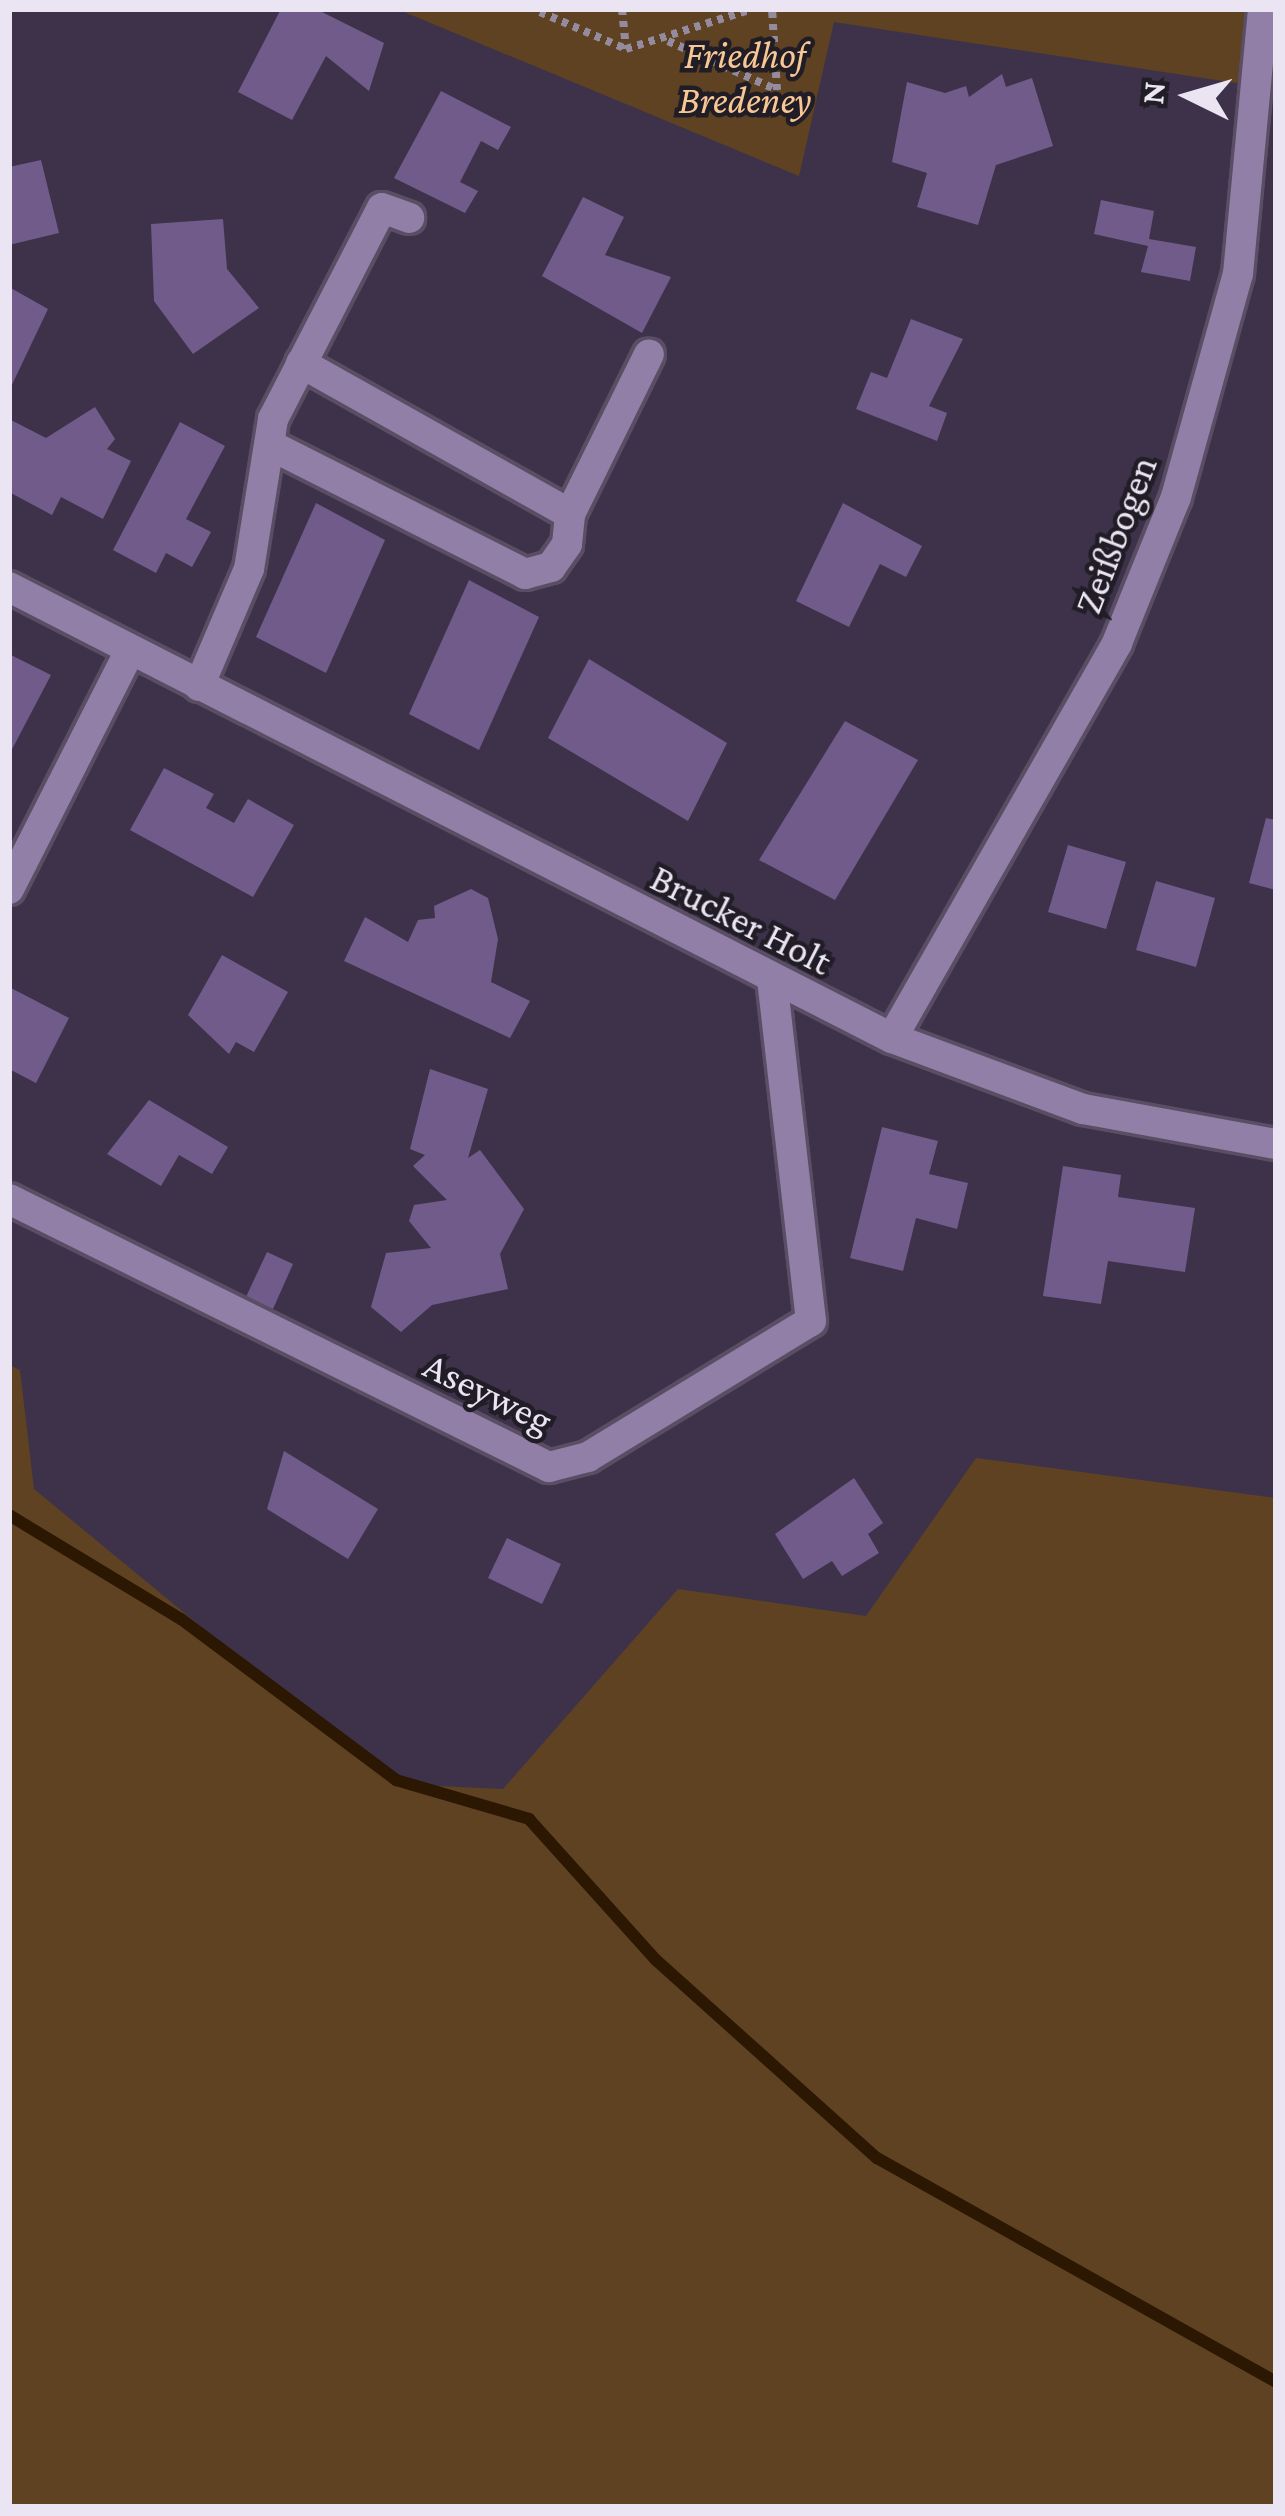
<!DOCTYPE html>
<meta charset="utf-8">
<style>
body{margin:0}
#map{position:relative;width:1285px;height:2516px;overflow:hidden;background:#3d3249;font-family:"Crimson Pro",serif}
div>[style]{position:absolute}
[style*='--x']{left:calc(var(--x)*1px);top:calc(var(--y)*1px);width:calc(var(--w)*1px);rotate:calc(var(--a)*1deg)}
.green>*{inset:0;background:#5f4222}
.stream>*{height:12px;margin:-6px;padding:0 6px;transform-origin:6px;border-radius:6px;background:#2b1702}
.building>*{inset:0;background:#715b8b}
.path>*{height:8px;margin-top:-4px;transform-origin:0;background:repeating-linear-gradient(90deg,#948b9e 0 6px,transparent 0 12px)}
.roads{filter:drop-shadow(3px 0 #594e64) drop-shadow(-3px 0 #594e64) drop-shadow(0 3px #594e64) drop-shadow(0 -3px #594e64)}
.minor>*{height:30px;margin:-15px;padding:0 15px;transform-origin:15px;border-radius:15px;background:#917fa7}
span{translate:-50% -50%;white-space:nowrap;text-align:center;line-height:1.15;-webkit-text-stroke:9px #211d27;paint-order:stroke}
.park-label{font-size:39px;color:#f8c794;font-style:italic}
.street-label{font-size:39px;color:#ebe4f3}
.frame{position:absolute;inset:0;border:12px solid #ebe4f3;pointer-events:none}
.north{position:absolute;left:1129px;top:36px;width:120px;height:120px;-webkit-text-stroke:9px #211d27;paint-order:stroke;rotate:275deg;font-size:33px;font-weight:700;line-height:48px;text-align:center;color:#ebe4f3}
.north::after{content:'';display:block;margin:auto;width:42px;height:54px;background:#ebe4f3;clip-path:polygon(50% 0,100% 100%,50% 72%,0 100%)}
</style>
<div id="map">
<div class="green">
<div style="clip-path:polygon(397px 9px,1276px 9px,1276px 89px,834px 22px,799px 176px)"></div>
<div style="clip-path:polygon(9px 1365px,20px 1370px,34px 1489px,392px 1784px,503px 1789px,678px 1589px,866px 1616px,976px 1458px,1276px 1498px,1276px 2507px,9px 2507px)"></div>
</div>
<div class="stream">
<div style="--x:9;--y:1515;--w:201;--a:31.2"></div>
<div style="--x:181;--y:1619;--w:269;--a:36.8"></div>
<div style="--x:396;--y:1780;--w:139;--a:16.3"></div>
<div style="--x:529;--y:1819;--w:190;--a:48"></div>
<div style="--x:656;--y:1960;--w:297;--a:41.9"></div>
<div style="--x:877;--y:2158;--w:458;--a:29.3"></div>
</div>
<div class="building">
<div style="clip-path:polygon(281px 9px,316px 9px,384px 43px,369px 91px,326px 56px,292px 120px,238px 92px)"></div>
<div style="clip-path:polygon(1002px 74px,1006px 87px,1032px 78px,1053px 146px,996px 165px,978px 225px,917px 207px,927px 173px,892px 162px,907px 82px,945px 93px,966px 86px,969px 97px)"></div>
<div style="clip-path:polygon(441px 91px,511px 127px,498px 150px,481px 141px,460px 182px,478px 191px,465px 213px,394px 178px)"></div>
<div style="clip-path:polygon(41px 160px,59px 233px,9px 245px,9px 167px)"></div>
<div style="clip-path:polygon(583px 197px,624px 217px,605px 255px,671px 277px,642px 333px,542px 276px)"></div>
<div style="clip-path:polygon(1101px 200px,1154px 211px,1149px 239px,1196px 247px,1190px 281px,1141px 272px,1148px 246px,1094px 234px)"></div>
<div style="clip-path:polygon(223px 219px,227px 269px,259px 308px,193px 354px,154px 301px,151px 224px)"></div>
<div style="clip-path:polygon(9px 287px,48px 309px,9px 391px)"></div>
<div style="clip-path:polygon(911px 319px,963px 339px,929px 406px,947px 413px,937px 441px,856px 409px,871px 372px,887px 378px)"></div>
<div style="clip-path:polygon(95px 407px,115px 439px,107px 449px,131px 461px,103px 519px,61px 497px,52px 515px,9px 492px,11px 420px,46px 438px)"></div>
<div style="clip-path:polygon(180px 422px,225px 446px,186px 519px,211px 532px,192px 567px,166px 553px,156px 573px,113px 550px)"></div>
<div style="clip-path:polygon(316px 503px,385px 540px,326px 673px,256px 637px)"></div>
<div style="clip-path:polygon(843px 503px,922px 546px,906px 577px,880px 564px,849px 627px,796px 601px)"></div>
<div style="clip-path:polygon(469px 580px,539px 617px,479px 750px,409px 714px)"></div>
<div style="clip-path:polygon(9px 654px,51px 675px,9px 755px)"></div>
<div style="clip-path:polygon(589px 659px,727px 743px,688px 821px,548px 738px)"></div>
<div style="clip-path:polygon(845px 721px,918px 760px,835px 900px,759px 860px)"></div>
<div style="clip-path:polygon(164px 768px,214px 794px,206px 808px,234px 823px,248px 799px,294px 825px,253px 897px,130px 830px)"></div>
<div style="clip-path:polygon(1266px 818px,1276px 820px,1276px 890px,1249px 883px)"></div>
<div style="clip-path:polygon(1068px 845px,1126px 862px,1106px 929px,1048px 912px)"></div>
<div style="clip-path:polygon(1156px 881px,1215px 898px,1196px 967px,1136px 950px)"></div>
<div style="clip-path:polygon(471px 889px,488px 898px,498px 939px,491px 982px,530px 1001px,510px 1038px,344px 961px,365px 917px,408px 942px,418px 920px,435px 918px,434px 906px)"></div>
<div style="clip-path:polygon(222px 955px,288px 992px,254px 1052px,236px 1042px,229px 1054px,188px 1015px)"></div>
<div style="clip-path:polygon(9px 987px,69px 1018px,36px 1083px,9px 1069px)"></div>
<div style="clip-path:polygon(430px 1069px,488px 1089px,468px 1158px,480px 1150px,524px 1209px,500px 1254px,508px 1289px,432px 1305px,401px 1332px,371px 1307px,386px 1253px,431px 1248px,409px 1221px,414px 1205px,447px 1200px,413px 1166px,425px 1155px,410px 1149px)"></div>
<div style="clip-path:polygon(149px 1100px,228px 1147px,212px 1174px,179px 1155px,161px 1186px,107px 1154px)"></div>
<div style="clip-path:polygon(882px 1127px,938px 1141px,929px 1174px,968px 1183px,957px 1229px,916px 1218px,903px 1271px,850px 1258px)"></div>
<div style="clip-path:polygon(1063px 1166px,1121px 1175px,1118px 1197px,1195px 1208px,1185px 1272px,1108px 1261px,1101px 1304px,1043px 1296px)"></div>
<div style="clip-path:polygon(267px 1252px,293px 1264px,273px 1309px,246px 1297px)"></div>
<div style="clip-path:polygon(284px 1451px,378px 1509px,348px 1559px,267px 1509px)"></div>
<div style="clip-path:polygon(854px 1478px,883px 1523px,868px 1534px,879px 1553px,842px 1576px,832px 1561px,803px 1579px,775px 1534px)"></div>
<div style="clip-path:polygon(507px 1538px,561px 1564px,542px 1604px,488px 1578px)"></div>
</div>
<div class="path">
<div style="--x:622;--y:9;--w:40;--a:84.3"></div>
<div style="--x:626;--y:49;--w:132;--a:-17.6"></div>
<div style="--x:540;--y:12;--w:94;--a:23.3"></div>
<div style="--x:668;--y:41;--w:120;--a:24.2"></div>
<div style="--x:777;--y:90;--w:81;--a:-93.5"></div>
</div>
<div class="roads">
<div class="minor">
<div style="--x:301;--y:363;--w:308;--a:29.3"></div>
<div style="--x:270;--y:445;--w:286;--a:26.8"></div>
<div style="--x:525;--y:574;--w:27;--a:-15"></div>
<div style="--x:551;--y:567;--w:28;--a:-55"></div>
<div style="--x:567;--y:544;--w:30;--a:-84"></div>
<div style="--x:570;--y:514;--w:178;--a:-63.7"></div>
<div style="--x:9;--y:587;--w:992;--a:27.06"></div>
<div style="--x:892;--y:1038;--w:204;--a:20.4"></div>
<div style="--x:1083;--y:1109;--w:196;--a:10.3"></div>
<div style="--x:199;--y:686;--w:127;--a:-66.9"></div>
<div style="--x:249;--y:569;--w:152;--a:-80.9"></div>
<div style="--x:273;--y:419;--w:237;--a:-62.7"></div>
<div style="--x:382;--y:208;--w:29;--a:20"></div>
<div style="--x:9;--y:889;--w:268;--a:-63.1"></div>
<div style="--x:892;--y:1038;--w:455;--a:-60.3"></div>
<div style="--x:1117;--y:643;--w:157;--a:-68"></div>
<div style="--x:1176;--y:497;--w:231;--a:-74.5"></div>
<div style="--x:1238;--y:274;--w:266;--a:-84.6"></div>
<div style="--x:9;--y:1199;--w:603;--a:26.4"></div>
<div style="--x:549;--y:1467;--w:40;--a:-14.4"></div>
<div style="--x:588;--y:1457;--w:261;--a:-31.4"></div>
<div style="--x:811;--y:1321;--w:343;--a:-96.5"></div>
</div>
</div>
<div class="park-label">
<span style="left:745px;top:78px">Friedhof<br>Bredeney</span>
</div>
<div class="street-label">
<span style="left:1116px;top:535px;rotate:-69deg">Zeißbogen</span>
<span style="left:741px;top:920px;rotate:27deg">Brucker Holt</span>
<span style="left:488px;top:1393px;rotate:26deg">Aseyweg</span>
</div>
<div class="frame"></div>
<div class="north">N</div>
</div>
